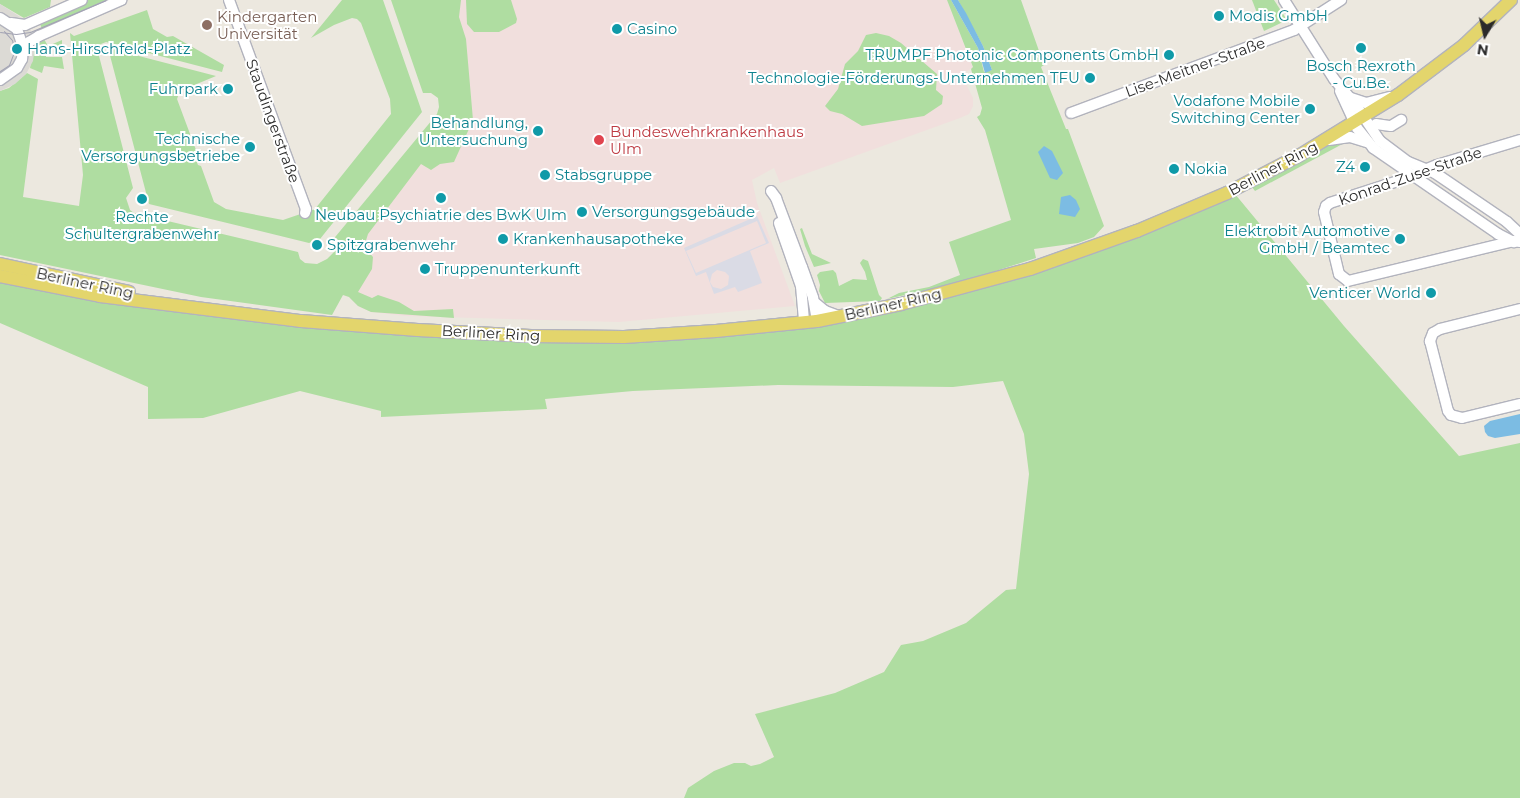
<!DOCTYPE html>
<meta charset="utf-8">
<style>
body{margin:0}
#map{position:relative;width:1520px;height:798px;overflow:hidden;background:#ece8df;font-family:Montserrat,sans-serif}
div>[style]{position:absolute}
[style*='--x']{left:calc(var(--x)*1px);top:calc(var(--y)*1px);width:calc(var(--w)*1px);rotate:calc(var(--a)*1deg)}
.medical>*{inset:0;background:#f1dfdd}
.airport>*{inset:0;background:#dadbe5}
.green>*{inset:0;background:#afdda1}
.plaza>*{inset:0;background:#dcdad5}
.water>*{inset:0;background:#7cbce3}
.roads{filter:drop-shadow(1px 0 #b2b3bd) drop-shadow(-1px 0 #b2b3bd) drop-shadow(0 1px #b2b3bd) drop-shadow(0 -1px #b2b3bd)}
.minor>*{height:10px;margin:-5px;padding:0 5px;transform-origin:5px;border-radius:5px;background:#fff}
.major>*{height:12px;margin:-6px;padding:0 6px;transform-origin:6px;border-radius:6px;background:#e3d56c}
.tram>*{height:1px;margin:-0.5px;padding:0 0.5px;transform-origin:0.5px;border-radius:0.5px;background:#a2a3b4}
.dots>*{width:14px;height:14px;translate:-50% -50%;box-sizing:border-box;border:2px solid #fff;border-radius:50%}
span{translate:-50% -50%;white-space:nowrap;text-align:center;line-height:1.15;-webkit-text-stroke:4px #fff;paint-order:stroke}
.education-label{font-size:15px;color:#785e54}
.left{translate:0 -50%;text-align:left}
.culture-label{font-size:15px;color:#0d838f}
.right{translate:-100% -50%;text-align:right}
.street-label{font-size:15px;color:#2b2b2b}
.health-label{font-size:15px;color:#be3a42}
.north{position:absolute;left:1460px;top:10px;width:50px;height:50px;-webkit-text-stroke:4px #fff;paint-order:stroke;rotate:189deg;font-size:14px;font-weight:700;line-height:20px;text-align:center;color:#2b2b2b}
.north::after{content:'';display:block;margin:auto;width:18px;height:22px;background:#2b2b2b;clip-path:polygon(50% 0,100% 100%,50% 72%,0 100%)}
</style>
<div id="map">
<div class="medical">
<div style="clip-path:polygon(405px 0,947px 0,973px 68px,961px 74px,973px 98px,973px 106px,969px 114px,960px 118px,780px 183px,774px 168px,752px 180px,757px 203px,795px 306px,619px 322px,405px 316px,371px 312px,358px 306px,349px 297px,342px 295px,356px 232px,458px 112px)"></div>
</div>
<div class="airport">
<div style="clip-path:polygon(evenodd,757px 216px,769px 243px,750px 251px,762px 283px,738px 292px,735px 287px,714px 294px,706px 272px,696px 276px,684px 248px,757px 216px,757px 221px,766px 243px,696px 273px,686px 251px,757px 221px,757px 216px,717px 270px,725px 272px,729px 276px,728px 285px,721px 289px,713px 287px,710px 282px,712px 274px,717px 270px)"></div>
</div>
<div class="green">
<div style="clip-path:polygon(0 0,51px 0,50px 7px,24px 18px,0 4px)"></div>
<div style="clip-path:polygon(88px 0,116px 0,33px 36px,32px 33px,42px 29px,40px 24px,30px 28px,39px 22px)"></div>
<div style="clip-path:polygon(342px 0,383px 0,422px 112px,320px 239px,309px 243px,149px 204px,108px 48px,216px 76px,180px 91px,177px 99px,199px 158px,196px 160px,198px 165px,201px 166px,214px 202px,226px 209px,283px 220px,315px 209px,391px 114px,390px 99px,361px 23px,357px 19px,352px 18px,334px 25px,311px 38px)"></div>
<div style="clip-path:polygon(391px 0,461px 0,459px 17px,466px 39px,473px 120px,454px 162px,440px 164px,431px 170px,421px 164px,368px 234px,364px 247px,373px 257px,372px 269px,358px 292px,372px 298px,378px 295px,399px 302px,414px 311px,453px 309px,454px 318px,371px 312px,358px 306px,349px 297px,343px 295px,332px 315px,201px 297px,0 255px,0 91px,9px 88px,27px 73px,38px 79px,23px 197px,79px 206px,83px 175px,70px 33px,74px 36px,147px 10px,153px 29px,167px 37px,173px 36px,224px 65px,222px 72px,106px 42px,101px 44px,98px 52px,133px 188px,126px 198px,130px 210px,134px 213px,298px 252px,300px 259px,305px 263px,317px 264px,327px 259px,335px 251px,331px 242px,437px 114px,439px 107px,438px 98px,431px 93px,423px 93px)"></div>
<div style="clip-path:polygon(466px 0,511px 0,517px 19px,516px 23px,499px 32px,474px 32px,467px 24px)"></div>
<div style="clip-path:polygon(947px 0,951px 0,978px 48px,984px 72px,992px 70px,983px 46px,958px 0,1021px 0,1044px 65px,1041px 67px,1066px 129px,1068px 129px,1104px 226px,1094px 237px,1078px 243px,1034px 249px,1036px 258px,959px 283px,887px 299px,899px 293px,929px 287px,960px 275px,949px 242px,1011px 220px,985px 130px,977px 117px,980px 115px,982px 108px,971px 69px,973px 67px)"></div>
<div style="clip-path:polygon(1252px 0,1274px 0,1287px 20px,1264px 31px)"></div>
<div style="clip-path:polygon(876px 33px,889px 36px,901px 43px,937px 74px,936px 90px,943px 96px,942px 104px,924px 116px,862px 126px,842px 114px,830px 111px,825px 106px,838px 89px,845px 64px,858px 51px,866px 35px)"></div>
<div style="clip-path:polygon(44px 39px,48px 46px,62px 40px,62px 49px,46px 48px,46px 57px,62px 57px,64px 69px,44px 66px,42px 73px,30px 68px,34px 45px)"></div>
<div style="clip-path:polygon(1348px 141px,1255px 191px,1252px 187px,1332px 143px)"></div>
<div style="clip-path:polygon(1235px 194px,1344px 326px,1459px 456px,1520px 443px,1520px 798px,684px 798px,688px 788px,714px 771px,734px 763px,745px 763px,751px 766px,760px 764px,774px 757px,755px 714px,835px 693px,884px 672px,901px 645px,923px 641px,966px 623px,1006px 590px,1016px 589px,1029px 474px,1024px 434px,1003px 381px,953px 387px,778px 385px,633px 391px,545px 399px,547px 409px,381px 417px,381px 411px,300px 391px,203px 418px,148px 419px,148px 387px,0 323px,0 280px,101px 301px,622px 340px,715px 338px,762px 333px,902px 310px,1031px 275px)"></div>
<div style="clip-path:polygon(802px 228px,812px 254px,831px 263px,814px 267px,805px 246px,800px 229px)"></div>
<div style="clip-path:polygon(863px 259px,868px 261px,879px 295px,882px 298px,880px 301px,825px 303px,819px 291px,820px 285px,817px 275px,820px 272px,833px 270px,836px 273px,839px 286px,853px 279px,867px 280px,865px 272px,860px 263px)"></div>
</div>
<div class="plaza">
<div style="clip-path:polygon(0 4px,25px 20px,32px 33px,35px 46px,33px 61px,26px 74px,15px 84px,0 91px)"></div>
</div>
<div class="water">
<div style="clip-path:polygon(951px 0,958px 0,966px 13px,983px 46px,992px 70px,985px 73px,978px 48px)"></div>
<div style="clip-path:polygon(1044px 146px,1052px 151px,1063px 173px,1057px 180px,1050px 178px,1038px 152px)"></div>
<div style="clip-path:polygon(1070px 195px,1076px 200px,1080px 209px,1075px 217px,1059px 214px,1061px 197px)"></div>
<div style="clip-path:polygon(1520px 414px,1520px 434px,1495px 438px,1488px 436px,1485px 432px,1484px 426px,1490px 421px)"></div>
</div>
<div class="roads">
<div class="minor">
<div style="--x:229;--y:0;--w:223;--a:69.8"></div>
<div style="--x:306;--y:209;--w:4;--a:104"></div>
<div style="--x:1284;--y:0;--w:93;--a:57.7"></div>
<div style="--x:1334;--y:79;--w:33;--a:50"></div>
<div style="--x:1355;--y:104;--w:45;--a:56"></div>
<div style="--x:1380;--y:141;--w:35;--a:37"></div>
<div style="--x:1408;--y:162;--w:29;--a:22"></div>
<div style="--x:1435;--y:173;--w:87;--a:34.2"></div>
<div style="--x:1507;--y:222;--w:18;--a:43"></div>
<div style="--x:0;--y:18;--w:20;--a:33"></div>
<div style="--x:17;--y:29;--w:18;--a:71"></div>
<div style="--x:23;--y:46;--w:13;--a:94"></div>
<div style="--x:22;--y:59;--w:10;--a:119"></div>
<div style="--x:17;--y:68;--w:21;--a:145"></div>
<div style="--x:11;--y:23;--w:14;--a:8"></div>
<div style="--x:25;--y:25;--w:62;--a:-23.7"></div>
<div style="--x:23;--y:51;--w:11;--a:-56"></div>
<div style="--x:29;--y:42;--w:12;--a:-31"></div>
<div style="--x:39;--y:36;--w:90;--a:-23.7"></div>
<div style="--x:1340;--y:91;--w:41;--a:65.3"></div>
<div style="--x:1357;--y:128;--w:26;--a:51"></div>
<div style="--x:1373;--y:148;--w:152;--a:34.5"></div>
<div style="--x:1498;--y:234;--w:18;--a:27"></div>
<div style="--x:1351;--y:98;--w:16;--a:18"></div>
<div style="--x:1366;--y:103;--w:25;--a:-14"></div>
<div style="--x:1071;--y:113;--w:238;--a:-20.4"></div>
<div style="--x:1294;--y:30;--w:56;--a:-32.6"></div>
<div style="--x:1376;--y:124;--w:15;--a:8"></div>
<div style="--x:1391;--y:126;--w:12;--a:-31"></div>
<div style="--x:1329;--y:140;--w:21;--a:-8"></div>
<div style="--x:1350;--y:137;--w:17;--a:17"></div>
<div style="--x:1520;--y:140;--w:87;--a:163.2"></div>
<div style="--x:1437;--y:165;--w:42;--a:157.7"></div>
<div style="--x:1398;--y:181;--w:71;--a:162.1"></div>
<div style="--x:1330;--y:203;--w:5;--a:143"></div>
<div style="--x:1326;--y:206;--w:6;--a:108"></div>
<div style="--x:1324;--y:212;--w:64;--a:76.4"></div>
<div style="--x:1339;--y:274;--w:11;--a:38"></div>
<div style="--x:1348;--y:281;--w:170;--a:-13.6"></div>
<div style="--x:1513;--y:241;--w:7;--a:8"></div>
<div style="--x:771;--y:191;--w:9;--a:54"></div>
<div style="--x:776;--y:198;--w:74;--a:69.4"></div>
<div style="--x:802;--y:267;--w:33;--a:70"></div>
<div style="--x:813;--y:298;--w:23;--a:80"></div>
<div style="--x:779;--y:223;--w:67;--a:70.8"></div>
<div style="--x:801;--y:286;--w:36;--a:85"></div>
<div style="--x:814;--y:302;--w:14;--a:39"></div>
<div style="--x:825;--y:311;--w:15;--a:20"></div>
<div style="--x:1520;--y:309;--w:82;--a:166"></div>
<div style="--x:1440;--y:329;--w:8;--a:150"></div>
<div style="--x:1433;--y:333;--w:9;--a:111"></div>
<div style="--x:1430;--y:341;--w:72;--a:75.6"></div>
<div style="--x:1448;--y:411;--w:5;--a:53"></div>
<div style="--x:1451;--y:415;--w:11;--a:15"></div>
<div style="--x:1462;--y:418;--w:60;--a:-13.6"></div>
</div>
<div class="major">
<div style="--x:0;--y:264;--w:132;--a:12.2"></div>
<div style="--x:0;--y:276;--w:102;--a:11.3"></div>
<div style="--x:100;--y:296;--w:203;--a:7.1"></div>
<div style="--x:301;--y:321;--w:117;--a:4.4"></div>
<div style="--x:418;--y:330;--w:113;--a:3"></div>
<div style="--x:531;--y:336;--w:93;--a:0.6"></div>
<div style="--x:624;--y:337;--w:92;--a:-3.7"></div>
<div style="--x:716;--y:331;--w:101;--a:-5.7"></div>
<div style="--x:817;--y:321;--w:86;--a:-11.4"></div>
<div style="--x:901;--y:304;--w:134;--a:-15.2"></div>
<div style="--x:1030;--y:269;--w:114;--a:-19.6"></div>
<div style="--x:1137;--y:231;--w:98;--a:-22.9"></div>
<div style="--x:1227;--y:193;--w:82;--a:-27.5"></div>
<div style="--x:1300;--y:155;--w:115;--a:-31.5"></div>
<div style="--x:1398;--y:95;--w:83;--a:-37.1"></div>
<div style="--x:1464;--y:45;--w:65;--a:-43.8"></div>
</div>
</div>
<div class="tram">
<div style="--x:0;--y:32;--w:16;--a:7"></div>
<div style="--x:16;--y:34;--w:14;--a:-8"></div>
<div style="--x:30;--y:32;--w:82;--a:-22.8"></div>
<div style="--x:0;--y:71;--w:11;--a:-34"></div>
<div style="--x:9;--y:65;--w:14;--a:-69"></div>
<div style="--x:14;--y:52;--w:12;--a:-99"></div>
<div style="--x:12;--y:40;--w:12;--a:-132"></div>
</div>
<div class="dots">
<div style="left:1219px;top:16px;background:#0f9aa8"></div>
<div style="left:207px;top:25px;background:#8d6e63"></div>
<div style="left:617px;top:29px;background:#0f9aa8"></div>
<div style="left:1361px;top:48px;background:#0f9aa8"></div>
<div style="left:17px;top:49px;background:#0f9aa8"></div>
<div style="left:1169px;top:55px;background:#0f9aa8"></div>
<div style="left:1090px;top:78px;background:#0f9aa8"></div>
<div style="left:228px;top:89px;background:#0f9aa8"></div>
<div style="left:1310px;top:109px;background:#0f9aa8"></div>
<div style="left:538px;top:131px;background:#0f9aa8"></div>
<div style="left:599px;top:140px;background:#e0444e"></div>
<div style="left:250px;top:147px;background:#0f9aa8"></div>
<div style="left:1365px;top:167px;background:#0f9aa8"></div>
<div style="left:1174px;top:169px;background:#0f9aa8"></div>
<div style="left:545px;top:175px;background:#0f9aa8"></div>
<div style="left:441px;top:198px;background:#0f9aa8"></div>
<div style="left:142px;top:199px;background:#0f9aa8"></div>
<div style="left:582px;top:212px;background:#0f9aa8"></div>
<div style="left:503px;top:239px;background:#0f9aa8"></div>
<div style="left:1400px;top:239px;background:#0f9aa8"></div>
<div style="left:317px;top:245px;background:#0f9aa8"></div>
<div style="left:425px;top:269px;background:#0f9aa8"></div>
<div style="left:1431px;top:293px;background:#0f9aa8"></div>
</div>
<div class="education-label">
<span class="left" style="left:217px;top:25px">Kindergarten<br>Universität</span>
</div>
<div class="culture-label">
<span class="left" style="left:1229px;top:16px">Modis GmbH</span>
<span class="left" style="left:627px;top:29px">Casino</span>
<span class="left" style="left:27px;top:49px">Hans-Hirschfeld-Platz</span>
<span class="right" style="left:1159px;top:55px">TRUMPF Photonic Components GmbH</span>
<span style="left:1361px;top:74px">Bosch Rexroth<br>- Cu.Be.</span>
<span class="right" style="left:1080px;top:78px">Technologie-Förderungs-Unternehmen TFU</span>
<span class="right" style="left:218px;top:89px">Fuhrpark</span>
<span class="right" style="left:1300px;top:109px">Vodafone Mobile<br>Switching Center</span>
<span class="right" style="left:528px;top:131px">Behandlung,<br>Untersuchung</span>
<span class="right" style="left:240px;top:147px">Technische<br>Versorgungsbetriebe</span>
<span class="right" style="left:1355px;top:167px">Z4</span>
<span class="left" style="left:1184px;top:169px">Nokia</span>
<span class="left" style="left:555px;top:175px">Stabsgruppe</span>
<span class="left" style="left:592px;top:212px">Versorgungsgebäude</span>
<span style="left:441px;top:215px">Neubau Psychiatrie des BwK Ulm</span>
<span style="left:142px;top:225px">Rechte<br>Schultergrabenwehr</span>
<span class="right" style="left:1390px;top:239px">Elektrobit Automotive<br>GmbH / Beamtec</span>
<span class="left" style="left:513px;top:239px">Krankenhausapotheke</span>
<span class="left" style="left:327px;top:245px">Spitzgrabenwehr</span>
<span class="left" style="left:435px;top:269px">Truppenunterkunft</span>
<span class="right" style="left:1421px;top:293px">Venticer World</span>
</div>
<div class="street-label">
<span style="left:1195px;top:67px;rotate:-20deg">Lise-Meitner-Straße</span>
<span style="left:273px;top:121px;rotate:70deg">Staudingerstraße</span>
<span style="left:1273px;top:168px;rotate:-28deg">Berliner Ring</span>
<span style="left:1410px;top:176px;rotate:-19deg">Konrad-Zuse-Straße</span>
<span style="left:85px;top:283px;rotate:12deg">Berliner Ring</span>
<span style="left:893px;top:304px;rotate:-13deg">Berliner Ring</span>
<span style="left:491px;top:333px;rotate:3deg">Berliner Ring</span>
</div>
<div class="health-label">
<span class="left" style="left:610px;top:140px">Bundeswehrkrankenhaus<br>Ulm</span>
</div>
<div class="north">N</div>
</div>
